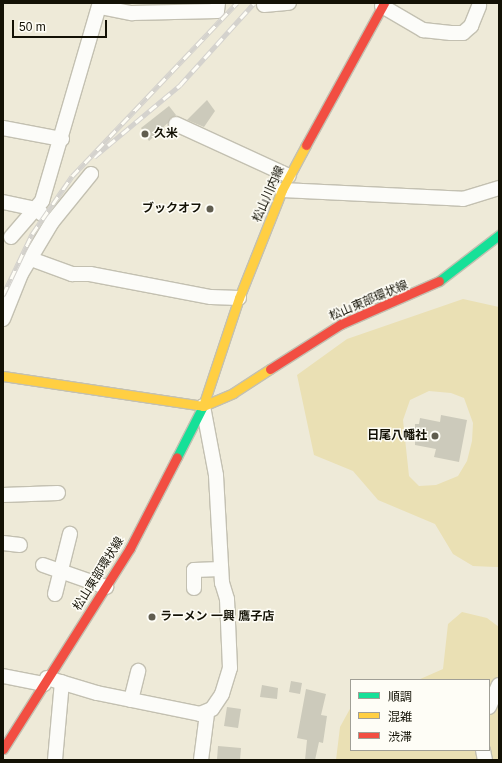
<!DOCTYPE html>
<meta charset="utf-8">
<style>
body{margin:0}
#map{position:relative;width:502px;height:763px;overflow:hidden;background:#eeead8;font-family:Helvetica,"Noto Sans JP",sans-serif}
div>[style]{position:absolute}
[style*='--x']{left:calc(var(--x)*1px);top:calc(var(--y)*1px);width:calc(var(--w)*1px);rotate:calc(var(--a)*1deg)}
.green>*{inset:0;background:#eae0b4}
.building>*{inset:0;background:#cccabb}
.roads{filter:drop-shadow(1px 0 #c3c0b1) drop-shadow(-1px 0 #c3c0b1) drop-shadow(0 1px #c3c0b1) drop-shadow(0 -1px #c3c0b1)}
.street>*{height:14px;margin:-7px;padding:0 7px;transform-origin:7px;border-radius:7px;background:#fcfcf9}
.fast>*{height:9px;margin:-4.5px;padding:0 4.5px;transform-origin:4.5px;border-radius:4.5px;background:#16e098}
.slow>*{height:9px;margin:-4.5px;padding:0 4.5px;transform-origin:4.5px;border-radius:4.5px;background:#ffcf43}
.jam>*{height:9px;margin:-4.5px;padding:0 4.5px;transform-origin:4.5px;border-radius:4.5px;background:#f24e42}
.rail>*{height:4.5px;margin-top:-2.25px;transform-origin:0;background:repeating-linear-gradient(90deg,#fefdf6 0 9px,#d4d2cd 0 18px);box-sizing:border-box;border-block:1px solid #d4d2cd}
.dots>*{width:11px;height:11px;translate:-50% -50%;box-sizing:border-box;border:2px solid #fefdf6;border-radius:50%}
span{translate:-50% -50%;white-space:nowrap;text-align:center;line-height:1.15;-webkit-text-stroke:3px #fefdf6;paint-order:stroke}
.poi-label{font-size:12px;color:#131105;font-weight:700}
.left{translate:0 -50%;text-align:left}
.right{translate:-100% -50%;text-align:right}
.street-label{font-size:12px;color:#131105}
.frame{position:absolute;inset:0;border:4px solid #131105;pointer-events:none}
.legend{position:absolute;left:350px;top:679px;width:140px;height:72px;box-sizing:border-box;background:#fefdf6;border:1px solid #a09f96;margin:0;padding:5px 7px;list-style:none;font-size:12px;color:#131105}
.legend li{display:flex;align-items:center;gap:8px;height:20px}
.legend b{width:20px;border:1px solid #a09f96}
.scale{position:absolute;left:12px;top:20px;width:95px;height:18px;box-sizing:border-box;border:2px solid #131105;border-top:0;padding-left:5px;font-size:12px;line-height:14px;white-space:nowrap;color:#131105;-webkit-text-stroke:3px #fefdf6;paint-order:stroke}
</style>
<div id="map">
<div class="green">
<div style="clip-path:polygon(evenodd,463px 299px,499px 307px,499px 567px,495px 567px,473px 566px,453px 554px,435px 524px,378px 500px,353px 471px,314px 455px,297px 375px,347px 339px,463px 299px,429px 391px,451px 393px,464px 398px,473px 423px,472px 441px,467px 461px,458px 476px,436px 485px,419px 486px,409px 476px,403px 420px,410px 400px,429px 391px)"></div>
<div style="clip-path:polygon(462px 612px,487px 618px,499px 627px,499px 760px,336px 760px,340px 727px,351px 707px,351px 750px,489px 750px,489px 680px,418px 680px,443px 669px,448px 624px)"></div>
</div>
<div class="building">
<div style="clip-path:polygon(207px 100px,215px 111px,204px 127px,187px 120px)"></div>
<div style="clip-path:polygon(169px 106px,176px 115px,149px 141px,141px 128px)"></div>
<div style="clip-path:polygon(441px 415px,467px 420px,459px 462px,434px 457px,436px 449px,415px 445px,415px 424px,419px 424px,420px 418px,440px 422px)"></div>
<div style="clip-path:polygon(291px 681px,302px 683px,300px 694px,289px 692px)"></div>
<div style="clip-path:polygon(262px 685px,278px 688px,277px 699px,260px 697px)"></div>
<div style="clip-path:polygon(306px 689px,326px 694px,321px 715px,327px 716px,323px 743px,319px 742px,315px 760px,305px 760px,307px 740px,297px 738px)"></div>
<div style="clip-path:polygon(227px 707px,241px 709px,238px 728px,224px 726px)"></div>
<div style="clip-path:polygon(218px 746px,241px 748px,240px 760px,217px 760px)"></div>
</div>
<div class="roads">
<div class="street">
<div style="--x:264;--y:5;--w:25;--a:-5"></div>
<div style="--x:382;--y:6;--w:48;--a:30.3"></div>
<div style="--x:423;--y:30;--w:28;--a:6"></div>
<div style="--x:451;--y:33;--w:12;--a:0"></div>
<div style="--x:463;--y:33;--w:11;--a:-41"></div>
<div style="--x:471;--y:26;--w:22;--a:-68"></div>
<div style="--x:100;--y:7;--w:33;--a:11"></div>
<div style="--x:132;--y:13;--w:85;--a:-1.3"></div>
<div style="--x:217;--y:11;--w:8;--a:-83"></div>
<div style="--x:176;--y:124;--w:124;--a:24.7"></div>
<div style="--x:3;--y:128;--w:60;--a:10.6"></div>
<div style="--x:282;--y:190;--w:181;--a:2.8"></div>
<div style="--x:463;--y:199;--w:38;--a:-17"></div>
<div style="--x:3;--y:202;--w:35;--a:12"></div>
<div style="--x:37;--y:209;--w:7;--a:45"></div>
<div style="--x:11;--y:237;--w:48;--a:-49.3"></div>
<div style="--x:42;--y:201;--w:206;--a:-73.7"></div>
<div style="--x:31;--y:259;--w:44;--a:20.1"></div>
<div style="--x:72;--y:274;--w:18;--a:0"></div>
<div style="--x:90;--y:274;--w:123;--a:10.8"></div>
<div style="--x:211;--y:297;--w:28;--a:2"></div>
<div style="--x:3;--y:319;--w:48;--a:-68.2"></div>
<div style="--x:21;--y:274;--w:61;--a:-59.2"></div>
<div style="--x:52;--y:222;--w:62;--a:-50.9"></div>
<div style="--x:3;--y:495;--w:55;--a:-2.1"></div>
<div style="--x:3;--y:543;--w:17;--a:7"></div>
<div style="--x:43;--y:565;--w:67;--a:19.2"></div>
<div style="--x:194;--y:588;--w:18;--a:-90"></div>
<div style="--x:194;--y:570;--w:27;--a:-2"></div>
<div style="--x:55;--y:594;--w:62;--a:-76"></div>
<div style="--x:3;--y:676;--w:42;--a:11"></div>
<div style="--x:47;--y:678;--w:52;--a:16.7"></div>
<div style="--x:97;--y:693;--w:105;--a:11.5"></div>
<div style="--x:200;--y:714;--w:13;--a:-23"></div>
<div style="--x:212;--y:709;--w:18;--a:-56"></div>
<div style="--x:222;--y:694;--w:27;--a:-73"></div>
<div style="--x:230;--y:668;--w:69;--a:-92.5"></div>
<div style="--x:227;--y:599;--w:17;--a:-107"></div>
<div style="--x:222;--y:583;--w:108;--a:-93.2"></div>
<div style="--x:216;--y:475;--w:70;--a:-100.7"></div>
<div style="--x:131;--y:700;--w:30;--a:-76"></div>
<div style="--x:489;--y:707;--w:24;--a:-66"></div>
<div style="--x:483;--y:750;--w:10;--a:79"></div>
<div style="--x:55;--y:760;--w:78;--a:-84.9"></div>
<div style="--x:201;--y:760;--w:46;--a:-82.6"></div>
</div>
<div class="fast">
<div style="--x:439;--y:281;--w:76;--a:-37.5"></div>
<div style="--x:177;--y:457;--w:57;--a:-63"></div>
</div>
<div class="slow">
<div style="--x:3;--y:376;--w:202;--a:8.5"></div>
<div style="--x:203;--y:406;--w:33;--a:-23"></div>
<div style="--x:233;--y:393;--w:44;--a:-33"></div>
<div style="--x:203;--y:406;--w:114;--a:-71.6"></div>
<div style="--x:239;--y:298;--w:116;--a:-68.3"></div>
<div style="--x:282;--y:190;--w:51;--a:-61.9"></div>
</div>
<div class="jam">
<div style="--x:306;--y:145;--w:162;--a:-61.2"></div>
<div style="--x:270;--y:369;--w:84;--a:-32.4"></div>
<div style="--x:341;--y:324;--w:107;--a:-23.7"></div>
<div style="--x:3;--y:749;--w:238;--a:-57.7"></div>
<div style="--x:130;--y:548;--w:102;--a:-62.7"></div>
</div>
</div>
<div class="rail">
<div style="--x:94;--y:157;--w:112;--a:-39.9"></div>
<div style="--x:180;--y:85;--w:110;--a:-47.9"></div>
<div style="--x:3;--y:295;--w:68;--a:-64.6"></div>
<div style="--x:32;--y:234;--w:70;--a:-55.4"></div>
<div style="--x:72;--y:176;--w:239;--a:-46.4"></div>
</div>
<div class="dots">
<div style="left:145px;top:134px;background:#605d4f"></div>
<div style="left:210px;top:209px;background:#605d4f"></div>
<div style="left:435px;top:436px;background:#605d4f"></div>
<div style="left:152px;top:617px;background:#605d4f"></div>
</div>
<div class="poi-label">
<span class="left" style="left:154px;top:134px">久米</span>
<span class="right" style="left:202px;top:209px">ブックオフ</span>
<span class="right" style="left:427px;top:436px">日尾八幡社</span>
<span class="left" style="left:160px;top:617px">ラーメン 一興 鷹子店</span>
</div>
<div class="street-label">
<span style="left:269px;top:194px;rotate:-66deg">松山川内線</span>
<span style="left:369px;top:301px;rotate:-23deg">松山東部環状線</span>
<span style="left:99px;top:574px;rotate:-58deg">松山東部環状線</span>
</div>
<div class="frame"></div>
<ul class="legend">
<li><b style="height:5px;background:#16e098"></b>順調</li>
<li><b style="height:5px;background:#ffcf43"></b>混雑</li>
<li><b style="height:5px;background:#f24e42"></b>渋滞</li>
</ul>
<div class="scale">50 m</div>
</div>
